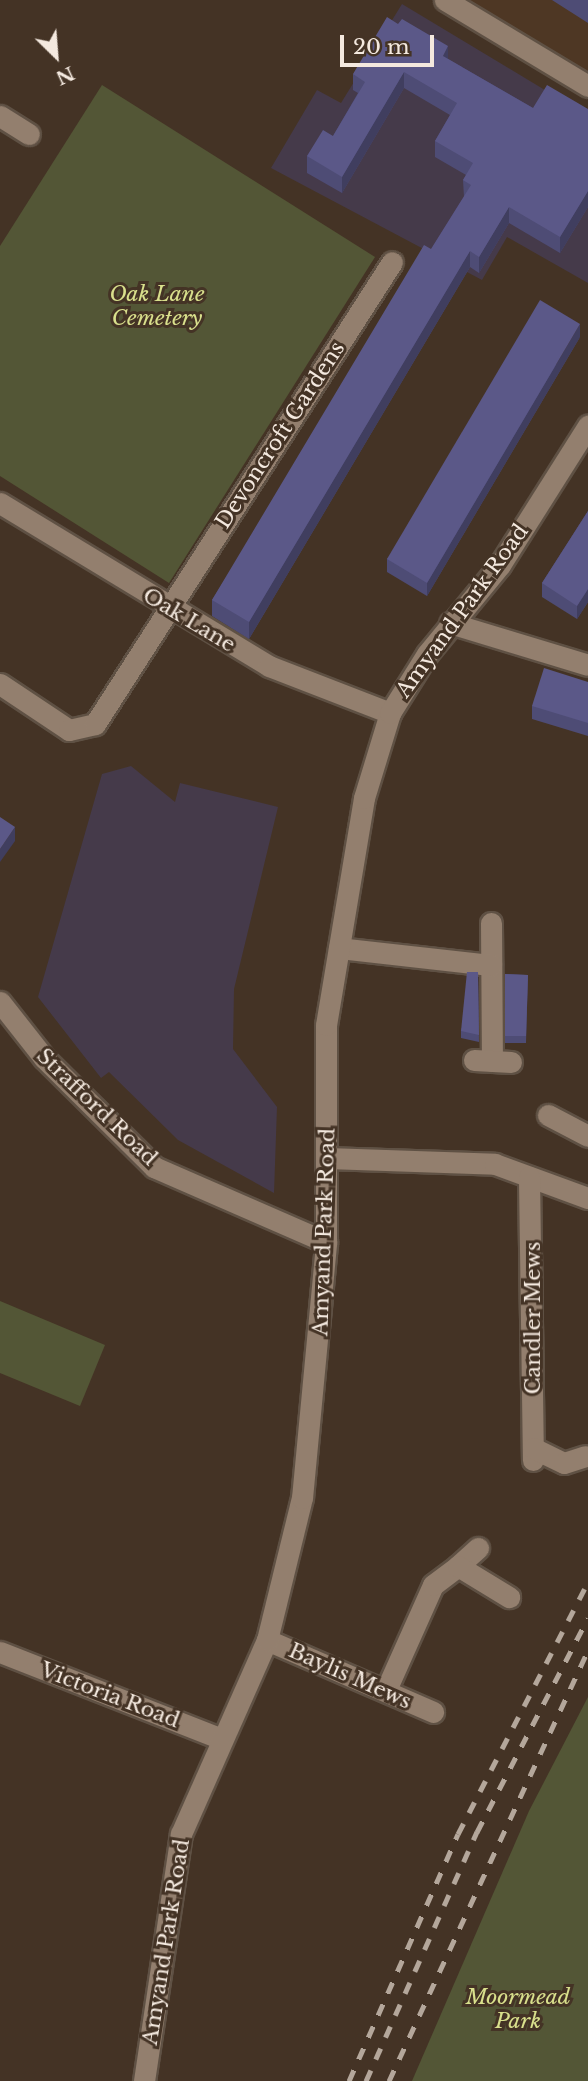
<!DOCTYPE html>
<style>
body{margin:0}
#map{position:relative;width:588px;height:2081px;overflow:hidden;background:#443325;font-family:"Libre Baskerville",serif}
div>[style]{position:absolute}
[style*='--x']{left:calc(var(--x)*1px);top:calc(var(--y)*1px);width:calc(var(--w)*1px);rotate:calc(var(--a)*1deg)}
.built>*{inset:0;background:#4e3724}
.education>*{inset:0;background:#453a4a}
.green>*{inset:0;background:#535636}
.roads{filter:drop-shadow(2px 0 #5f5144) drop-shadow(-2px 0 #5f5144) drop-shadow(0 2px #5f5144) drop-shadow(0 -2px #5f5144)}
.minor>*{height:21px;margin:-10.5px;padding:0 10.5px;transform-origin:10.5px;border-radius:10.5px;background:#937f6e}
.rail>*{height:5px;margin-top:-2.5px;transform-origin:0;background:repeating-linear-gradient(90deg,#b4a79b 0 12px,transparent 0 24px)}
.wall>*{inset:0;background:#4e4c75}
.shaded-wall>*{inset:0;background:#403e5f}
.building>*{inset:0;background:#5b5888}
span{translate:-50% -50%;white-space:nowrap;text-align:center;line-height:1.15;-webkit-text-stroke:6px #443325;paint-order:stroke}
.park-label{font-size:21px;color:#d9e08c;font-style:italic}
.street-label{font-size:21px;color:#f4e9df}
.north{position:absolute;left:21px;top:21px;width:70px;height:70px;-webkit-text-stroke:5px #443325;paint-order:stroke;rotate:155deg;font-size:19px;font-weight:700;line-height:28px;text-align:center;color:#f4e9df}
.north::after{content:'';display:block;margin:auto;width:24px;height:32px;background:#f4e9df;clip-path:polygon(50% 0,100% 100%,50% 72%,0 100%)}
.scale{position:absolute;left:340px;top:35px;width:94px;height:32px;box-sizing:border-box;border:4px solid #f4e9df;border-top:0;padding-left:9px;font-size:21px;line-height:24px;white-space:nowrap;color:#f4e9df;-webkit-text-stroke:5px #443325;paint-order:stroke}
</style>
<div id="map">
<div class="built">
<div style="clip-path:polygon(460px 0,588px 0,588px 72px)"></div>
</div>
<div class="education">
<div style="clip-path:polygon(402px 4px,588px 116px,588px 283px,507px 237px,482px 280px,271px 168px,317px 90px,341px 103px)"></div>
<div style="clip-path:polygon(131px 766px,175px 802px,180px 783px,278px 807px,234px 989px,233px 1049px,277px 1107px,274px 1193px,178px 1140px,109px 1072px,101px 1078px,38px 997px,102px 774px)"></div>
</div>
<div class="green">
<div style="clip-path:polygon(102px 85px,375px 257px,169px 583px,0 476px,0 246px)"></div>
<div style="clip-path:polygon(0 1301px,105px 1345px,80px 1406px,0 1373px)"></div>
<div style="clip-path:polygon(588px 1697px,588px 2081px,412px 2081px,529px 1811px)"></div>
</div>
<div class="roads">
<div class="minor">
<div style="--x:445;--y:0;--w:167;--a:31"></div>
<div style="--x:0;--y:116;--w:34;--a:32"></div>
<div style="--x:0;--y:503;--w:315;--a:31.2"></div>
<div style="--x:269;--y:666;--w:130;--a:21.2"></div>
<div style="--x:450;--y:623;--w:144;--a:16.9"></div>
<div style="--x:0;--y:684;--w:83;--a:33.7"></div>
<div style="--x:69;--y:730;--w:27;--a:-13"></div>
<div style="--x:95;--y:724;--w:549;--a:-57.26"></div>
<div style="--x:491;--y:923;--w:138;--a:89.6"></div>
<div style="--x:339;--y:948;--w:153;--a:6.4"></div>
<div style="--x:0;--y:1002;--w:71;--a:51.8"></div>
<div style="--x:44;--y:1058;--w:155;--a:44.7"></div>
<div style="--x:154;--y:1167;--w:188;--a:23.6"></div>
<div style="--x:474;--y:1060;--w:37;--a:3"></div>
<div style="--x:548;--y:1115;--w:45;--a:27.7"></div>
<div style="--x:327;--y:1158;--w:168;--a:2"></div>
<div style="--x:495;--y:1164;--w:99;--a:20.1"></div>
<div style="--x:529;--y:1177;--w:283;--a:89.2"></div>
<div style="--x:533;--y:1448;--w:34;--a:26"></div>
<div style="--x:564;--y:1463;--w:22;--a:-18"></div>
<div style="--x:458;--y:1566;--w:27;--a:-42"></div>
<div style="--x:267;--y:1640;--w:181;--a:23.4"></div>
<div style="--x:0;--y:1652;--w:236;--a:21.4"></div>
<div style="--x:386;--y:1690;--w:115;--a:-65.9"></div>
<div style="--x:433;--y:1585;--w:31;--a:-37"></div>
<div style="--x:458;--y:1566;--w:60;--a:31.3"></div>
<div style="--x:144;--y:2081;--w:250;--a:-81.5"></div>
<div style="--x:181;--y:1834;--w:212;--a:-66.1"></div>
<div style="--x:267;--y:1640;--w:146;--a:-76.2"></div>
<div style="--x:302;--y:1498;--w:257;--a:-84.6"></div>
<div style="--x:326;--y:1242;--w:217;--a:-90"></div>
<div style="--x:326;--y:1025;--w:230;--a:-80.5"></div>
<div style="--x:364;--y:798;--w:89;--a:-73"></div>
<div style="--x:390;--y:713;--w:70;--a:-57.9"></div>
<div style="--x:427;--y:654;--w:115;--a:-50.6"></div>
<div style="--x:500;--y:565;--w:165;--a:-57.7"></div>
</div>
</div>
<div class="rail">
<div style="--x:349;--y:2081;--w:270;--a:-66.2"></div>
<div style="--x:458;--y:1834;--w:284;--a:-62.7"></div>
<div style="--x:366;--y:2081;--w:273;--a:-66"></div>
<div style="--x:477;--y:1832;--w:241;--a:-62.6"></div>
<div style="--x:389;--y:2081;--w:474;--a:-65.2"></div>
</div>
<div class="wall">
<div style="clip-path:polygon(552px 0,588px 0,588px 23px)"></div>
<div style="clip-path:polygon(448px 59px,533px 108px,588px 109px,588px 207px,560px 253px,509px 223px,479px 273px,470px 267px,249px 639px,212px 616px,212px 600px,464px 197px,463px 180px,466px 175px,435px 157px,435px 141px,450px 115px,404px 88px,342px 193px,307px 173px,307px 156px,333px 136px,358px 93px,353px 90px,353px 74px)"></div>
<div style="clip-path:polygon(580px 337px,427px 596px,387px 572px,387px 559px)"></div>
<div style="clip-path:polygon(588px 511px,588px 602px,577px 619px,542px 597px,542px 583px)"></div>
<div style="clip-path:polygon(588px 682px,588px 736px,532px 719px,532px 706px)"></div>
<div style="clip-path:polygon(478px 972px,479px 1042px,461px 1038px,461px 1031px)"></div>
<div style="clip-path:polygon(505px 974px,528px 975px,526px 1043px,505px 1043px)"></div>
</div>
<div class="shaded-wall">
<div style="clip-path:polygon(448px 46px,448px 63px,443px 56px)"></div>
<div style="clip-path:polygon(404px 72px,404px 88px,342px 193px,342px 177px)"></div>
<div style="clip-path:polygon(588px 191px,588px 207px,560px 253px,560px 237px)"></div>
<div style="clip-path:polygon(509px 207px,509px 223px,479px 273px,479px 257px)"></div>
<div style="clip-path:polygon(470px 251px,470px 267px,249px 639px,249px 622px)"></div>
<div style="clip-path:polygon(580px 324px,580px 337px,427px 596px,427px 583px)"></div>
<div style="clip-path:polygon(588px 589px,588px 602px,577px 619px,577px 606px)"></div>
<div style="clip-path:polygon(15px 827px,15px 841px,0 862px,0 849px)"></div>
</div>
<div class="building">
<div style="clip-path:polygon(387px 17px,398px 24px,402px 19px,448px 46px,443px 56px,533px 108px,547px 85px,588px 109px,588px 191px,560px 237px,509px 207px,479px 257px,470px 251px,249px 622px,212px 600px,424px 245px,431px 249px,471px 185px,463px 180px,473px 163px,435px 141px,457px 103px,404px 72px,342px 177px,307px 156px,323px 130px,333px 136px,365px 82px,353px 74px)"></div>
<div style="clip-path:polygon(540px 300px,580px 324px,427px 583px,387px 559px)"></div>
<div style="clip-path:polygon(588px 511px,588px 589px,577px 606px,542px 583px)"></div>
<div style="clip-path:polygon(544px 668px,588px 682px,588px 723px,532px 706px)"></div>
<div style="clip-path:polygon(0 817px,15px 827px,0 849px)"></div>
<div style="clip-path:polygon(467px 972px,478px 972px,479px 1035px,461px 1031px)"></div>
<div style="clip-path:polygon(505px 974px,528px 975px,526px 1036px,505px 1036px)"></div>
</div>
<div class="park-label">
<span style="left:157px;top:306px">Oak Lane<br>Cemetery</span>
<span style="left:518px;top:2009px">Moormead<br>Park</span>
</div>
<div class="street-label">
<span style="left:280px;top:435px;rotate:-57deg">Devoncroft Gardens</span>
<span style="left:462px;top:611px;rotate:-54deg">Amyand Park Road</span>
<span style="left:189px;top:620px;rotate:31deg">Oak Lane</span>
<span style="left:97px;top:1107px;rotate:44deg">Strafford Road</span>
<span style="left:324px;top:1232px;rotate:-88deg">Amyand Park Road</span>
<span style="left:533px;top:1318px;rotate:-90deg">Candler Mews</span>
<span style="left:350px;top:1676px;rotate:24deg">Baylis Mews</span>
<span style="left:110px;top:1695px;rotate:21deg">Victoria Road</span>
<span style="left:166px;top:1942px;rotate:-81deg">Amyand Park Road</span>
</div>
<div class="north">N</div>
<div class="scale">20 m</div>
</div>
